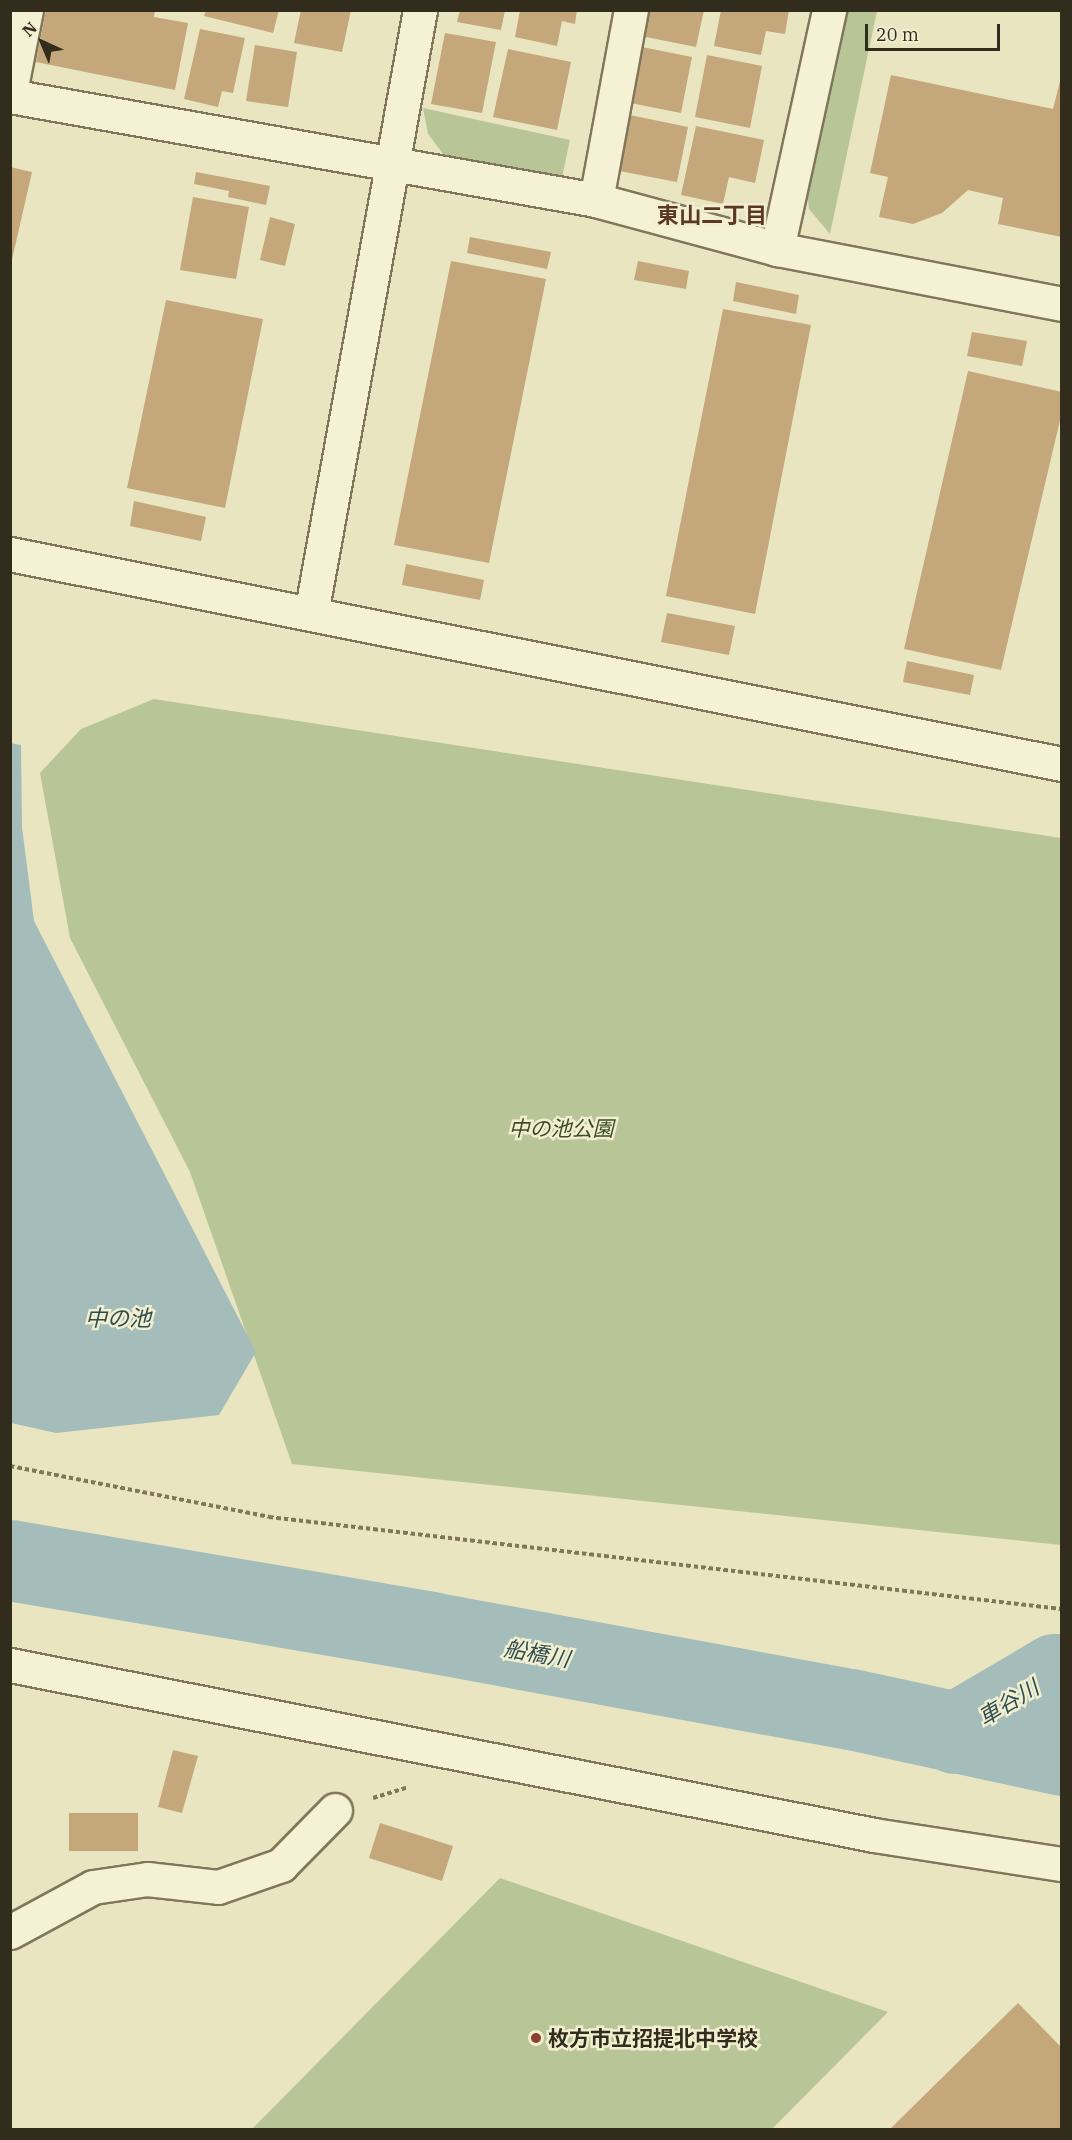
<!DOCTYPE html>
<meta charset="utf-8">
<style>
body{margin:0}
#map{position:relative;width:1072px;height:2140px;overflow:hidden;background:#e9e5c1;font-family:"IBM Plex Serif","Noto Sans JP",serif}
div>[style]{position:absolute}
[style*='--x']{left:calc(var(--x)*1px);top:calc(var(--y)*1px);width:calc(var(--w)*1px);rotate:calc(var(--a)*1deg)}
.green>*{inset:0;background:#b8c697}
.water>*{inset:0;background:#a4bcba}
.river>*{height:81px;margin:-40.5px;padding:0 40.5px;transform-origin:40.5px;border-radius:40.5px;background:#a4bcba}
.building>*{inset:0;background:#c4a77a}
.path>*{height:4px;margin-top:-2px;transform-origin:0;background:repeating-linear-gradient(90deg,#81765a 0 4.5px,transparent 0 7.5px)}
.roads{filter:drop-shadow(2px 0 #81765a) drop-shadow(-2px 0 #81765a) drop-shadow(0 2px #81765a) drop-shadow(0 -2px #81765a)}
.minor>*{height:33px;margin:-16.5px;padding:0 16.5px;transform-origin:16.5px;border-radius:16.5px;background:#f5f1d4}
.tertiary>*{height:33px;margin:-16.5px;padding:0 16.5px;transform-origin:16.5px;border-radius:16.5px;background:#f5f1d4}
.dots>*{width:16px;height:16px;translate:-50% -50%;box-sizing:border-box;border:3px solid #f2eed0;border-radius:50%}
span{translate:-50% -50%;white-space:nowrap;text-align:center;line-height:1.15;-webkit-text-stroke:5px #f2eed0;paint-order:stroke}
.park-label{font-size:21px;color:#3c4d26;font-style:italic}
.poi-label{font-size:21px;color:#322c1d;font-weight:700}
.left{translate:0 -50%;text-align:left}
.neighbourhood-label{font-size:22px;color:#5b3821;font-weight:700}
.water-label{font-size:22px;color:#2e4d51;font-style:italic}
.frame{position:absolute;inset:0;border:12px solid #322c1d;pointer-events:none}
.north{position:absolute;left:12px;top:12px;width:60px;height:60px;-webkit-text-stroke:4px #f2eed0;paint-order:stroke;rotate:316deg;font-size:16px;font-weight:700;line-height:24px;text-align:center;color:#322c1d}
.north::after{content:'';display:block;margin:auto;width:21px;height:27px;background:#322c1d;clip-path:polygon(50% 0,100% 100%,50% 72%,0 100%)}
.scale{position:absolute;left:865px;top:24px;width:135px;height:27px;box-sizing:border-box;border:3px solid #322c1d;border-top:0;padding-left:8px;font-size:18px;line-height:21px;white-space:nowrap;color:#322c1d;-webkit-text-stroke:4px #f2eed0;paint-order:stroke}
</style>
<div id="map">
<div class="green">
<div style="clip-path:polygon(839px 11px,877px 11px,830px 234px,809px 209px,805px 172px)"></div>
<div style="clip-path:polygon(423px 108px,570px 140px,560px 187px,450px 163px,428px 134px)"></div>
<div style="clip-path:polygon(154px 699px,1061px 838px,1061px 1545px,292px 1464px,190px 1172px,70px 938px,40px 773px,81px 729px)"></div>
<div style="clip-path:polygon(500px 1878px,888px 2012px,772px 2129px,252px 2129px)"></div>
</div>
<div class="water">
<div style="clip-path:polygon(10px 743px,21px 745px,22px 827px,34px 921px,256px 1352px,219px 1415px,56px 1433px,11px 1423px)"></div>
</div>
<div class="river">
<div style="--x:10;--y:1560;--w:426;--a:9.7"></div>
<div style="--x:430;--y:1632;--w:428;--a:10.4"></div>
<div style="--x:851;--y:1709;--w:216;--a:12.3"></div>
<div style="--x:955;--y:1733;--w:116;--a:-30.5"></div>
<div style="--x:1055;--y:1674;--w:7;--a:0"></div>
</div>
<div class="building">
<div style="clip-path:polygon(46px 10px,155px 10px,154px 17px,188px 23px,175px 90px,36px 62px)"></div>
<div style="clip-path:polygon(206px 10px,279px 10px,273px 33px,204px 16px)"></div>
<div style="clip-path:polygon(301px 10px,351px 10px,342px 52px,294px 43px)"></div>
<div style="clip-path:polygon(460px 10px,505px 10px,501px 30px,457px 22px)"></div>
<div style="clip-path:polygon(520px 10px,577px 10px,575px 24px,562px 21px,557px 46px,515px 37px)"></div>
<div style="clip-path:polygon(646px 10px,704px 10px,696px 47px,641px 36px)"></div>
<div style="clip-path:polygon(721px 10px,789px 10px,785px 34px,766px 31px,761px 55px,714px 46px)"></div>
<div style="clip-path:polygon(200px 29px,245px 38px,233px 93px,222px 91px,218px 107px,184px 99px)"></div>
<div style="clip-path:polygon(445px 33px,496px 42px,482px 113px,431px 104px)"></div>
<div style="clip-path:polygon(255px 45px,297px 52px,288px 107px,246px 101px)"></div>
<div style="clip-path:polygon(637px 46px,692px 57px,681px 113px,625px 102px)"></div>
<div style="clip-path:polygon(508px 49px,571px 62px,557px 130px,493px 117px)"></div>
<div style="clip-path:polygon(707px 55px,762px 66px,750px 128px,695px 117px)"></div>
<div style="clip-path:polygon(1062px 73px,1062px 237px,998px 224px,1003px 198px,968px 190px,942px 213px,913px 224px,879px 217px,888px 177px,870px 173px,891px 75px,1053px 109px)"></div>
<div style="clip-path:polygon(625px 114px,688px 127px,677px 182px,614px 170px)"></div>
<div style="clip-path:polygon(696px 126px,764px 140px,755px 183px,729px 177px,723px 204px,681px 195px)"></div>
<div style="clip-path:polygon(10px 167px,32px 172px,11px 264px,10px 264px)"></div>
<div style="clip-path:polygon(196px 172px,270px 186px,266px 205px,228px 197px,229px 191px,194px 184px)"></div>
<div style="clip-path:polygon(193px 197px,249px 207px,236px 279px,180px 270px)"></div>
<div style="clip-path:polygon(270px 217px,295px 224px,285px 266px,260px 260px)"></div>
<div style="clip-path:polygon(470px 237px,551px 252px,547px 269px,467px 253px)"></div>
<div style="clip-path:polygon(451px 261px,546px 279px,489px 563px,394px 545px)"></div>
<div style="clip-path:polygon(638px 261px,689px 271px,686px 289px,634px 280px)"></div>
<div style="clip-path:polygon(736px 282px,799px 295px,796px 314px,733px 301px)"></div>
<div style="clip-path:polygon(166px 300px,263px 319px,225px 508px,127px 488px)"></div>
<div style="clip-path:polygon(723px 309px,811px 325px,755px 614px,666px 596px)"></div>
<div style="clip-path:polygon(972px 332px,1027px 341px,1022px 366px,967px 356px)"></div>
<div style="clip-path:polygon(968px 371px,1062px 392px,1062px 412px,1001px 670px,904px 649px)"></div>
<div style="clip-path:polygon(134px 501px,206px 517px,201px 541px,130px 526px)"></div>
<div style="clip-path:polygon(406px 564px,484px 580px,480px 600px,402px 585px)"></div>
<div style="clip-path:polygon(667px 613px,735px 626px,729px 655px,661px 642px)"></div>
<div style="clip-path:polygon(907px 661px,974px 675px,970px 695px,903px 682px)"></div>
<div style="clip-path:polygon(173px 1750px,198px 1756px,182px 1813px,158px 1807px)"></div>
<div style="clip-path:polygon(69px 1813px,138px 1813px,138px 1851px,69px 1851px)"></div>
<div style="clip-path:polygon(380px 1823px,453px 1846px,442px 1881px,369px 1858px)"></div>
<div style="clip-path:polygon(1018px 2003px,1062px 2048px,1062px 2130px,889px 2130px)"></div>
</div>
<div class="path">
<div style="--x:10;--y:1466;--w:264;--a:11.1"></div>
<div style="--x:269;--y:1517;--w:798;--a:6.62"></div>
<div style="--x:373;--y:1798;--w:37;--a:-17"></div>
</div>
<div class="roads">
<div class="minor">
<div style="--x:10;--y:92;--w:84;--a:-79"></div>
<div style="--x:10;--y:96;--w:595;--a:10.06"></div>
<div style="--x:596;--y:200;--w:188;--a:15.1"></div>
<div style="--x:777;--y:249;--w:290;--a:10.9"></div>
<div style="--x:596;--y:200;--w:193;--a:-79.6"></div>
<div style="--x:777;--y:249;--w:245;--a:-77.7"></div>
<div style="--x:311;--y:614;--w:614;--a:-79.77"></div>
<div style="--x:10;--y:1665;--w:881;--a:11.13"></div>
<div style="--x:874;--y:1835;--w:190;--a:8.8"></div>
<div style="--x:10;--y:1932;--w:94;--a:-28.5"></div>
<div style="--x:93;--y:1887;--w:55;--a:-8.4"></div>
<div style="--x:147;--y:1879;--w:71;--a:6.4"></div>
<div style="--x:218;--y:1887;--w:67;--a:-19.2"></div>
<div style="--x:281;--y:1865;--w:77;--a:-45.5"></div>
</div>
<div class="tertiary">
<div style="--x:10;--y:554;--w:1073;--a:11.29"></div>
</div>
</div>
<div class="dots">
<div style="left:536px;top:2038px;background:#8b4030"></div>
</div>
<div class="park-label">
<span style="left:561px;top:1128px">中の池公園</span>
</div>
<div class="poi-label">
<span class="left" style="left:548px;top:2038px">枚方市立招提北中学校</span>
</div>
<div class="neighbourhood-label">
<span style="left:712px;top:215px">東山二丁目</span>
</div>
<div class="water-label">
<span style="left:118px;top:1318px">中の池</span>
<span style="left:537px;top:1653px;rotate:10deg">船橋川</span>
<span style="left:1008px;top:1702px;rotate:-31deg">車谷川</span>
</div>
<div class="frame"></div>
<div class="north">N</div>
<div class="scale">20 m</div>
</div>
